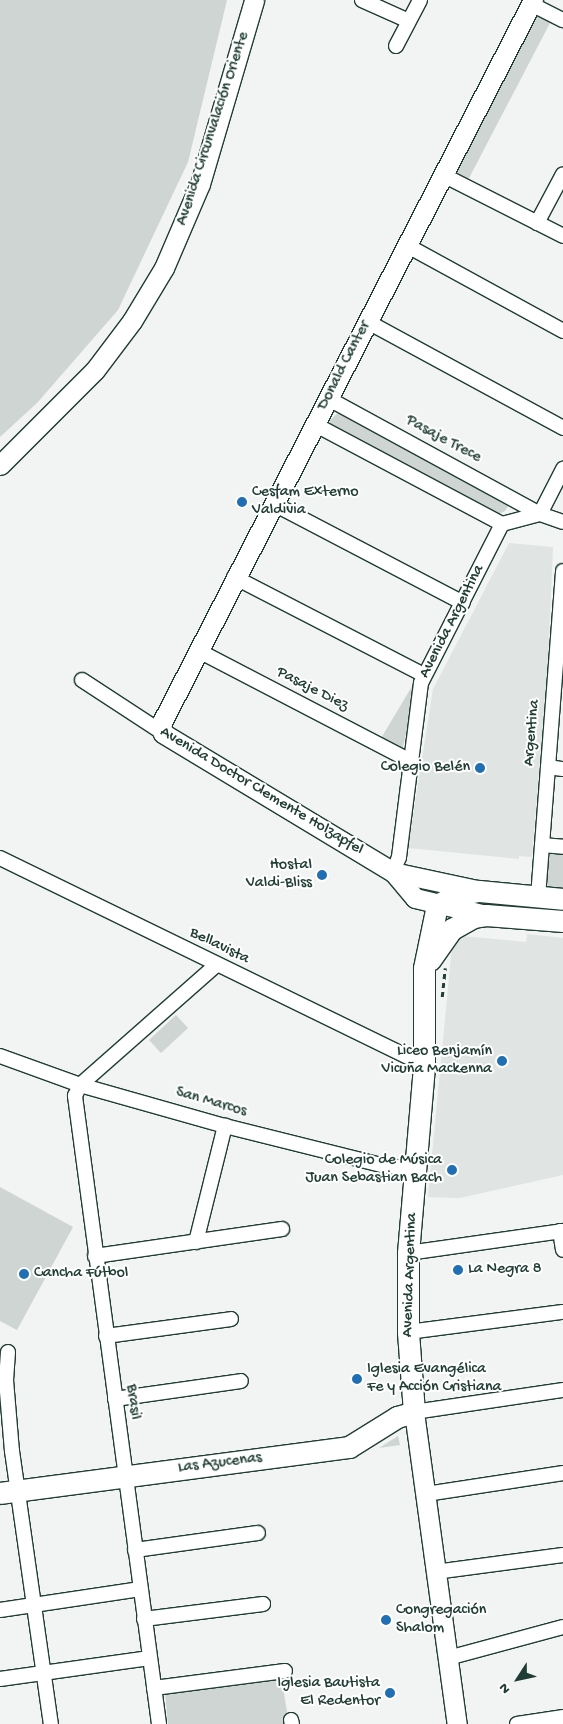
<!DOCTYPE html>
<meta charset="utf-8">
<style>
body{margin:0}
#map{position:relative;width:563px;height:1724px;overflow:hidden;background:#f2f3f3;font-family:"Gochi Hand",sans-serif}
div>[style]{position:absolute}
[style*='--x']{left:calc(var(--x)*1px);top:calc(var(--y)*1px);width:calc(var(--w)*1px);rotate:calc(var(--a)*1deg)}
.built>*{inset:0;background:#e0e4e3}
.green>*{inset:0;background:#ced5d3}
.path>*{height:2.5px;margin-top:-1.25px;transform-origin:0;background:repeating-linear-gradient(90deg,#1f3d34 0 5px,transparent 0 9px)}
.roads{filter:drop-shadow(1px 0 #1f3d34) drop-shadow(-1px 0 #1f3d34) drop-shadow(0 1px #1f3d34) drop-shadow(0 -1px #1f3d34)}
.street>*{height:14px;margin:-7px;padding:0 7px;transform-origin:7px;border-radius:7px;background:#fff}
.secondary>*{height:19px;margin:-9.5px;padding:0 9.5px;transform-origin:9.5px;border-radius:9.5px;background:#fff}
.primary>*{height:21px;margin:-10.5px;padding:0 10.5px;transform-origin:10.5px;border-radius:10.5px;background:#fff}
.dots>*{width:14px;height:14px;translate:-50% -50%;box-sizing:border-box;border:2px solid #fff;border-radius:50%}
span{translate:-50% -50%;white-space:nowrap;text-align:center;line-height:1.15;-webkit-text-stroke:4px #fff;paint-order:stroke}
.street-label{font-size:16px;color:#1f3d34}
.poi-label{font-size:16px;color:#1f3d34}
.left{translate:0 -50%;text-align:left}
.right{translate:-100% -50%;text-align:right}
.north{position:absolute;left:493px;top:1654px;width:50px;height:50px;-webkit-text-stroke:4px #fff;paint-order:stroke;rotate:235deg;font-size:14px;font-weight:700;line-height:20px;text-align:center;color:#1f3d34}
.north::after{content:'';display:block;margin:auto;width:18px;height:22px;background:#1f3d34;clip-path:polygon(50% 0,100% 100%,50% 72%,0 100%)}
</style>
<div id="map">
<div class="built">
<div style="clip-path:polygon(509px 543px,553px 547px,548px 662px,532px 857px,519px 856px,519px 859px,408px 848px,433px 689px)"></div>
<div style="clip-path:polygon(527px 934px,563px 938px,563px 1175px,460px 1198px,428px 1197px,452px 946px,462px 936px,526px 942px)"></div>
</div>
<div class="green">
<div style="clip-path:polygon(0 0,227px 0,188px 162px,118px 310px,37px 403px,0 437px)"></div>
<div style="clip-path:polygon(539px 15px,551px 21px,467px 182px,453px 170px,533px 17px)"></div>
<div style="clip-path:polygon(338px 413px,505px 502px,508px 506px,505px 511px,499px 514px,330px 427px,330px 420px)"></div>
<div style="clip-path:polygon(414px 683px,417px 685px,402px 751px,380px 740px)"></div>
<div style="clip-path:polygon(550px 851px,563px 852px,563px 891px,552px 890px,546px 884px)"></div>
<div style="clip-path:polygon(485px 902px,563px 908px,563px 913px,488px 906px)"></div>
<div style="clip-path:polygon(176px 1015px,188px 1028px,161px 1053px,149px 1040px)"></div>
<div style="clip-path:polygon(0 1187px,73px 1227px,17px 1330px,0 1321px)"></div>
<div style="clip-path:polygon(398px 1436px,400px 1445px,379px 1448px)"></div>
<div style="clip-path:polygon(281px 1675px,289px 1724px,168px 1724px,165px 1693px)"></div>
</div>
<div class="path">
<div style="--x:442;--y:997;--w:29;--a:-84"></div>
</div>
<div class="roads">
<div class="street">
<div style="--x:362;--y:0;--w:51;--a:24.1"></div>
<div style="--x:531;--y:4;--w:36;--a:27"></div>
<div style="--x:396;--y:46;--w:52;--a:-62.4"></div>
<div style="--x:443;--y:175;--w:135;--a:26.9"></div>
<div style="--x:537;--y:223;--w:55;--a:-62"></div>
<div style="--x:406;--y:245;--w:179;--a:28.7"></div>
<div style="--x:368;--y:322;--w:222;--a:28.5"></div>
<div style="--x:329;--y:399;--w:240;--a:28.6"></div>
<div style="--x:540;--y:514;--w:24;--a:19"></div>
<div style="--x:316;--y:425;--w:211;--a:28"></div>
<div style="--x:274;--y:504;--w:213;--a:27.6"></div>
<div style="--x:234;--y:577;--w:214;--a:27.3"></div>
<div style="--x:197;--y:650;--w:240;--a:27.5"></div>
<div style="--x:82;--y:680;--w:97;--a:33.2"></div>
<div style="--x:548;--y:767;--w:15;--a:8"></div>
<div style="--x:542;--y:845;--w:21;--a:5"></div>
<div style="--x:0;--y:858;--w:472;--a:26"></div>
<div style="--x:393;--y:872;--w:16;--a:-68"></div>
<div style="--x:399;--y:857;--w:175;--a:-82.8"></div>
<div style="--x:421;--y:683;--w:178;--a:-63"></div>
<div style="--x:502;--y:524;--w:39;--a:-15"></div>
<div style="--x:540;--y:514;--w:51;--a:-62.9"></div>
<div style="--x:538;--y:897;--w:327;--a:-85.6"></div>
<div style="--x:0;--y:1056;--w:85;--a:19.9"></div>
<div style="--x:80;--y:1085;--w:151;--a:15.8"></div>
<div style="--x:225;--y:1126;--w:162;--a:14"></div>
<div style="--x:382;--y:1165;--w:34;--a:8"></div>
<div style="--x:560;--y:1231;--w:19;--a:81"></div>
<div style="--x:196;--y:1242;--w:120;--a:-76"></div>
<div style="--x:408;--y:1253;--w:157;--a:-8.1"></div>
<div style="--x:95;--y:1256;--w:189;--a:-8.2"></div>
<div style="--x:408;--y:1332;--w:156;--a:-7.4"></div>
<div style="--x:106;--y:1336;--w:126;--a:-7.7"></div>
<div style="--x:8;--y:1352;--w:28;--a:94"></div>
<div style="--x:6;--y:1380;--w:71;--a:85.2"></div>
<div style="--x:12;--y:1451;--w:276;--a:81.9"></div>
<div style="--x:115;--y:1399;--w:127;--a:-8.1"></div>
<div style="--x:414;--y:1412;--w:151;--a:-8.4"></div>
<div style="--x:426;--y:1494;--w:139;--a:-8.7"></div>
<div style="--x:135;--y:1550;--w:124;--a:-7.9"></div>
<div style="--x:435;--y:1572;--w:129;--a:-7.6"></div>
<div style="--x:0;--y:1610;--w:142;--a:-8.5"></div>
<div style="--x:144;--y:1619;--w:120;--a:-7.2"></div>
<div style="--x:448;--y:1658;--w:119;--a:-15.1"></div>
<div style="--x:0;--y:1679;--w:151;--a:-8"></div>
<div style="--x:154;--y:1688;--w:132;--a:-7.4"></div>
<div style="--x:291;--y:1720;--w:4;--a:76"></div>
<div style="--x:159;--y:1724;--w:634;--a:-97.62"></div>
<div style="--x:75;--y:1096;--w:12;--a:-66"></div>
<div style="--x:80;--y:1085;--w:181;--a:-41.4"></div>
<div style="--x:517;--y:1724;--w:47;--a:-8.7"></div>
</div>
<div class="secondary">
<div style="--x:0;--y:465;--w:134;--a:-45"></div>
<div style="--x:95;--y:370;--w:61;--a:-52.9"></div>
<div style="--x:132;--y:321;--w:62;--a:-58.9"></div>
<div style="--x:164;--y:268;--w:91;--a:-66.8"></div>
<div style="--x:200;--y:184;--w:192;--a:-73.6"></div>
<div style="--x:393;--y:872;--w:86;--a:12.1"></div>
<div style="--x:486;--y:915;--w:73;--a:-166.5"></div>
<div style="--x:415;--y:898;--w:34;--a:-130"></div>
<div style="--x:393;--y:872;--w:269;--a:-148.9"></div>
<div style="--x:163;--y:733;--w:9;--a:-103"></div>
<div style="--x:161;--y:724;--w:814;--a:-62.81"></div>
<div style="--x:414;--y:1412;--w:315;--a:82.2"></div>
</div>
<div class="primary">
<div style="--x:430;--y:960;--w:38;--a:-55"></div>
<div style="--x:452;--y:929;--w:25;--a:-29"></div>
<div style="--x:474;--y:917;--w:12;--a:-9"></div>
<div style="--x:486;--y:915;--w:77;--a:4.5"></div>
<div style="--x:0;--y:1493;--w:352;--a:-7.5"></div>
<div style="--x:349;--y:1447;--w:57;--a:-32"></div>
<div style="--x:397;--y:1417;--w:18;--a:-16"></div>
<div style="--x:414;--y:1412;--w:80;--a:-94.3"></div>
<div style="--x:408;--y:1332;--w:79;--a:-90"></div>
<div style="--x:408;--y:1253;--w:189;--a:-85.1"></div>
<div style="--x:424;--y:1065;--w:97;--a:-90"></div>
<div style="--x:424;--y:968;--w:64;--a:-78.3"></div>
<div style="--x:437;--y:905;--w:21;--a:-28"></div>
<div style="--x:456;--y:895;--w:23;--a:-10"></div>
<div style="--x:479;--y:891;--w:84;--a:5.4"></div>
</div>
</div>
<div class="dots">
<div style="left:242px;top:502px;background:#1f6fb2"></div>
<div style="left:480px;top:768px;background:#1f6fb2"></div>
<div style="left:322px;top:875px;background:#1f6fb2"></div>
<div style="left:502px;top:1061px;background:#1f6fb2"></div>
<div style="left:452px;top:1170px;background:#1f6fb2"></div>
<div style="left:458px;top:1270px;background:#1f6fb2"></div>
<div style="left:24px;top:1274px;background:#1f6fb2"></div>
<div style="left:357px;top:1379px;background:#1f6fb2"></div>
<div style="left:386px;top:1620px;background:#1f6fb2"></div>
<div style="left:390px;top:1693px;background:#1f6fb2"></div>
</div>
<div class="street-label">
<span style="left:214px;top:129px;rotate:-72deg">Avenida Circunvalación Oriente</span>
<span style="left:345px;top:366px;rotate:-63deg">Donald Canter</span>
<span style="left:443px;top:440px;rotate:28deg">Pasaje Trece</span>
<span style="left:453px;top:622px;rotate:-63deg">Avenida Argentina</span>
<span style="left:312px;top:690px;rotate:27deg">Pasaje Diez</span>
<span style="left:533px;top:733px;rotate:-85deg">Argentina</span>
<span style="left:261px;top:792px;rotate:31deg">Avenida Doctor Clemente Holzapfel</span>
<span style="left:219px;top:947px;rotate:26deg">Bellavista</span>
<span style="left:211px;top:1103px;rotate:16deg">San Marcos</span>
<span style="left:411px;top:1275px;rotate:-88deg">Avenida Argentina</span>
<span style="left:132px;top:1402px;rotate:83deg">Brasil</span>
<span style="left:220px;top:1464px;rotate:-7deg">Las Azucenas</span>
</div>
<div class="poi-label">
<span class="left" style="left:252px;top:502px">Cesfam Externo<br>Valdivia</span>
<span class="right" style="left:470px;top:768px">Colegio Belén</span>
<span class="right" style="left:312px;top:875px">Hostal<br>Valdi-Bliss</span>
<span class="right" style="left:492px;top:1061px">Liceo Benjamín<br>Vicuña Mackenna</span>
<span class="right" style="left:442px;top:1170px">Colegio de Música<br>Juan Sebastian Bach</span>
<span class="left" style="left:468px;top:1270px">La Negra 8</span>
<span class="left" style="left:34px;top:1274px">Cancha Fútbol</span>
<span class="left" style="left:367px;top:1379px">Iglesia Evangélica<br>Fe y Acción Cristiana</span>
<span class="left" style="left:396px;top:1620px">Congregación<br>Shalom</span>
<span class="right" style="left:380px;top:1693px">Iglesia Bautista<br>El Redentor</span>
</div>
<div class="north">N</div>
</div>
